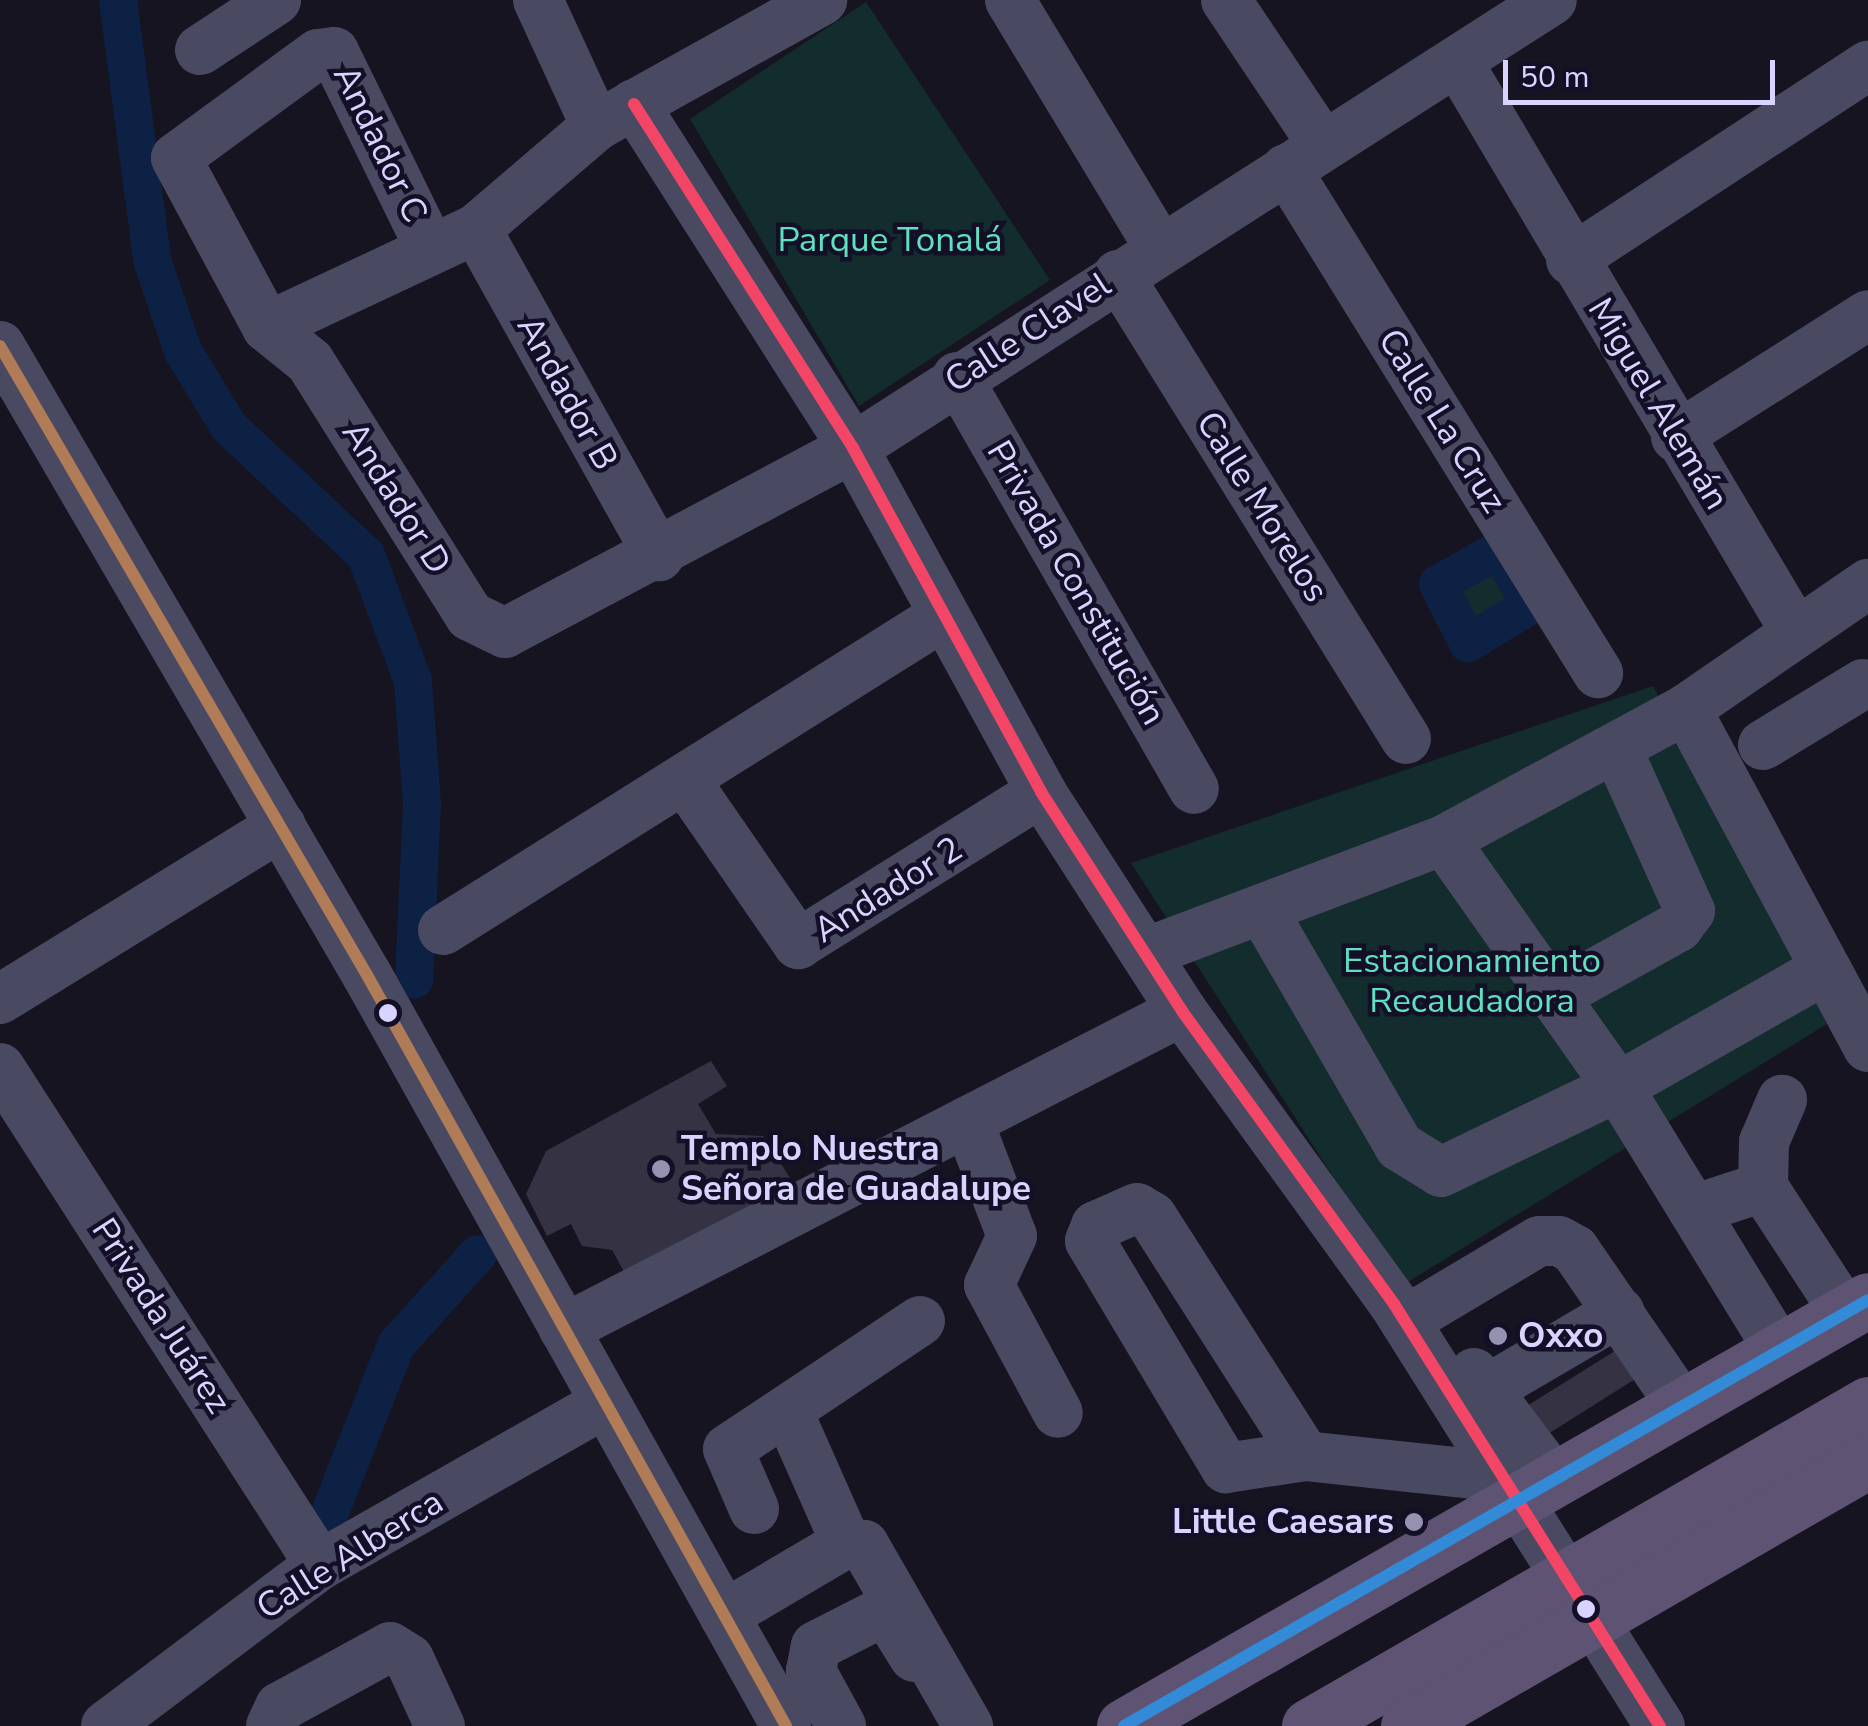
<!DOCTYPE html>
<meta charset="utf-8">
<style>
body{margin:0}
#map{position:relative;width:1868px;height:1726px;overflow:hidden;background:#161421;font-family:"Nunito Sans",sans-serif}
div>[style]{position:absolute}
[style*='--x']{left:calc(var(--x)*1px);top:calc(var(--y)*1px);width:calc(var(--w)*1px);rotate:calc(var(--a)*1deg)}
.green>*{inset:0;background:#132c2d}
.canal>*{height:38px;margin:-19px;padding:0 19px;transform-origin:19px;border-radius:19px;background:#0d2144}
.building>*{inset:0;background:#343243}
.minor>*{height:50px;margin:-25px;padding:0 25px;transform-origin:25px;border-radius:25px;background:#4a4962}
.major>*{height:55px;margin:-27.5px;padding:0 27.5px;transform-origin:27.5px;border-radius:27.5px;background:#5e5373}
.bus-1>*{height:12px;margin:-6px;padding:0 6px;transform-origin:6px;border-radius:6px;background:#f34667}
.bus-2>*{height:12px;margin:-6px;padding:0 6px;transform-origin:6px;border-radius:6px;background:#338bd7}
.bus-3>*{height:12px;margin:-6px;padding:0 6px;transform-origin:6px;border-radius:6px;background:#b07c57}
.dots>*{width:28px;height:28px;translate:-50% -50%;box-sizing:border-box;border:5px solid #130f26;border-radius:50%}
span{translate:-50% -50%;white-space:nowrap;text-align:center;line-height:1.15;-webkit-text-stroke:9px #130f26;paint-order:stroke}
.street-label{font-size:35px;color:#d9d4ff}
.park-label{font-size:35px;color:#5fe0c0}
.poi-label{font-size:35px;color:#d9d4ff;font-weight:700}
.left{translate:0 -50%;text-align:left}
.right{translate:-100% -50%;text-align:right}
.scale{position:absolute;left:1503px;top:60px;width:272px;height:45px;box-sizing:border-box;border:5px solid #d9d4ff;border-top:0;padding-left:12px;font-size:30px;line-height:35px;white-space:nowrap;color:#d9d4ff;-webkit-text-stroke:8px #130f26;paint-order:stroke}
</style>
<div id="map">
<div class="green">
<div style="clip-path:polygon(866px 2px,1050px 280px,859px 406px,690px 119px)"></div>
<div style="clip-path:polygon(1499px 550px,1531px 605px,1468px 643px,1438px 584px)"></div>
<div style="clip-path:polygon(1653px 686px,1827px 1024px,1403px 1285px,1131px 863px)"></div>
</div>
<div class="canal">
<div style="--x:118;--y:0;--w:262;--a:82.5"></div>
<div style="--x:152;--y:260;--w:96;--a:71.2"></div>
<div style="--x:183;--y:351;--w:89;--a:58.8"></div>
<div style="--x:229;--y:427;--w:187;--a:43.1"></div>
<div style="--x:366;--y:555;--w:134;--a:69.5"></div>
<div style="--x:413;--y:681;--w:122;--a:85.8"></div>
<div style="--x:422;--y:803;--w:177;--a:92.6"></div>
<div style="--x:1499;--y:550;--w:64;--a:59.8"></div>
<div style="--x:1531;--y:605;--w:74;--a:148.9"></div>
<div style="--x:1468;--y:643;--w:66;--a:-117"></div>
<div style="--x:1438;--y:584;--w:70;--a:-29.1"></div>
<div style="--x:329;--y:1515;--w:183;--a:-68.5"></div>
<div style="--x:396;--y:1345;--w:122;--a:-48"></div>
</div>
<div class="building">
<div style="clip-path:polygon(711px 1061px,727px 1086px,698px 1104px,716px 1134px,763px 1136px,796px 1187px,627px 1277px,612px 1250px,582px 1246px,571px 1224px,547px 1236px,526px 1194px,546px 1151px)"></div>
<div style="clip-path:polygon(1626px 1344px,1651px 1369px,1548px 1434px,1522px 1409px)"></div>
</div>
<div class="minor">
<div style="--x:538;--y:0;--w:139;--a:65.3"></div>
<div style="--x:1010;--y:0;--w:291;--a:58.9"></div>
<div style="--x:1226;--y:0;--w:174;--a:56.2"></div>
<div style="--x:200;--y:50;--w:91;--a:-33.3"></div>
<div style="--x:1457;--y:61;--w:660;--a:59.32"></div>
<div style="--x:634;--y:104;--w:408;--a:57.5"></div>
<div style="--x:853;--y:448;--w:392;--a:61.3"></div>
<div style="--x:1041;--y:792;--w:260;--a:57.2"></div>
<div style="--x:1182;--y:1011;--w:362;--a:54.1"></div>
<div style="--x:1394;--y:1304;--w:499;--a:57.8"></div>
<div style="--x:1286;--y:169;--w:593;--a:58.24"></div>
<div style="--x:476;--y:229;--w:375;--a:60.8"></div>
<div style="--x:430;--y:248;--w:218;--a:-116.1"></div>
<div style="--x:334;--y:52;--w:16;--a:173"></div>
<div style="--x:318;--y:54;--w:176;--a:143.8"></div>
<div style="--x:176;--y:158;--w:192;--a:61.7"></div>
<div style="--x:267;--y:327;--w:55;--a:39.1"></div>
<div style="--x:310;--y:362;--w:300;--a:57.8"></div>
<div style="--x:470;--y:616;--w:39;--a:26"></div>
<div style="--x:505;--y:633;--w:394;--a:-28"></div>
<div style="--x:853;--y:448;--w:830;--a:-32.66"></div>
<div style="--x:1571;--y:260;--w:355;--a:-33.2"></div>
<div style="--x:1118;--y:275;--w:546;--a:58.17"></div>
<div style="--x:267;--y:327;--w:231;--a:-25.1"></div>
<div style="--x:476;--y:229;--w:158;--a:-40.6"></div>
<div style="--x:596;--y:126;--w:259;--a:-29.1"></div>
<div style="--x:0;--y:346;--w:728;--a:59.74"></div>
<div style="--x:367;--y:975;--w:860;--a:60.84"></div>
<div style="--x:957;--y:377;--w:475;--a:60.1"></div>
<div style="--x:1676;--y:437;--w:227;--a:-32.4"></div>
<div style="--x:1686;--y:709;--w:384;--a:61.7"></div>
<div style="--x:1763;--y:745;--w:117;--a:-31.4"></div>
<div style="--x:687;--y:783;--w:196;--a:55.4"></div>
<div style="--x:798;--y:944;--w:287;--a:-32"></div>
<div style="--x:1263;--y:911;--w:272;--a:59.9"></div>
<div style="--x:1399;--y:1146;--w:49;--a:31.8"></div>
<div style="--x:1441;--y:1172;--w:196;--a:-25.7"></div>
<div style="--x:1618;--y:1087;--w:239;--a:-29.6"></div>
<div style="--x:443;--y:930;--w:590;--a:-32.13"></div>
<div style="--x:1145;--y:953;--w:320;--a:-20.7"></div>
<div style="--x:1556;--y:995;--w:140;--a:-29.1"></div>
<div style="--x:1678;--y:927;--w:20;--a:-53"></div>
<div style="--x:1690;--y:911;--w:178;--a:-114.3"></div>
<div style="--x:0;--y:999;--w:330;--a:-31.6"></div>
<div style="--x:0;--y:1068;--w:591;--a:57.22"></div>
<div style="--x:968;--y:1121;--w:123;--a:69.1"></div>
<div style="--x:1012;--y:1236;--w:54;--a:115.1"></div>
<div style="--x:989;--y:1285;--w:145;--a:61.7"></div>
<div style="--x:1763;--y:1187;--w:45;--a:-88.7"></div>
<div style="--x:1764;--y:1142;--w:46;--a:-66.8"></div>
<div style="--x:1693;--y:1210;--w:74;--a:-18.2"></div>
<div style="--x:1763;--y:1187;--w:150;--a:56.9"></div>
<div style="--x:1405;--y:1321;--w:156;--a:-30.8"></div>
<div style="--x:1539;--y:1241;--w:20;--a:0"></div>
<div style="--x:1559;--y:1241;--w:18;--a:29"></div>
<div style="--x:1575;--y:1250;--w:188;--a:55.6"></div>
<div style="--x:564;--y:1329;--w:695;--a:-27.23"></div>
<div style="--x:1779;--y:1350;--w:308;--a:-121.5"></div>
<div style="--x:1618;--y:1087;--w:302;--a:-125.2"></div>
<div style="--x:1444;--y:840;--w:275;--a:-28.4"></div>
<div style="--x:1686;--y:709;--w:221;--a:-34.5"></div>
<div style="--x:1474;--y:1373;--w:131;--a:53"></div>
<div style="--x:1459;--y:1406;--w:186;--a:-30.4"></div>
<div style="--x:1305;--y:1456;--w:284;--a:-122.6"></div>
<div style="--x:1152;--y:1217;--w:17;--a:-149"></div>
<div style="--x:1137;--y:1208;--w:45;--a:156.3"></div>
<div style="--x:1096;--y:1226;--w:16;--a:112"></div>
<div style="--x:1090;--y:1241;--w:265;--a:59.1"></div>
<div style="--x:1226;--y:1468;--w:80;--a:-8.6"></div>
<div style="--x:1305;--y:1456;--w:199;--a:6.1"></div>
<div style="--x:754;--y:1509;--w:65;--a:-113.4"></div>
<div style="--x:728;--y:1449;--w:71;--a:-33.5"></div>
<div style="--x:846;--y:1543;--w:145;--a:-113.9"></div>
<div style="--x:787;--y:1410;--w:160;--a:-33.8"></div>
<div style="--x:724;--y:1615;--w:142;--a:-30.5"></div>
<div style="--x:846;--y:1543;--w:18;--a:6"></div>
<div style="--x:864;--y:1545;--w:209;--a:60.1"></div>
<div style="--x:106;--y:1726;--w:268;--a:-37"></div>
<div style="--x:320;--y:1565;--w:328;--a:-29.6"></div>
<div style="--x:271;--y:1726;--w:21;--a:-65"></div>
<div style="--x:280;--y:1707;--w:125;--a:-28.6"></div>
<div style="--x:390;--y:1647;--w:22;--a:32"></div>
<div style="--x:409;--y:1659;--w:74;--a:65.2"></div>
<div style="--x:841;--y:1726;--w:63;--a:-118.6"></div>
<div style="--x:811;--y:1671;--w:25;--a:-79"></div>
<div style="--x:816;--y:1646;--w:66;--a:-27"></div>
<div style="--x:875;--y:1616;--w:19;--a:21"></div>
<div style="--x:893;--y:1623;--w:40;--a:58"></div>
</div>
<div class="major">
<div style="--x:1124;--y:1726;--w:857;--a:-29.79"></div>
<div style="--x:1309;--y:1726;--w:645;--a:-29.94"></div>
<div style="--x:1408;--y:1726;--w:531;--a:-29.95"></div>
</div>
<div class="bus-1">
<div style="--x:634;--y:104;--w:408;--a:57.5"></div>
<div style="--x:853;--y:448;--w:392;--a:61.3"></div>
<div style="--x:1041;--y:792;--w:260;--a:57.2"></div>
<div style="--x:1182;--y:1011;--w:362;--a:54.1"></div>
<div style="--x:1394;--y:1304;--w:499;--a:57.8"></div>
</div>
<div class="bus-2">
<div style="--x:1124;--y:1726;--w:857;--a:-29.79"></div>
</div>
<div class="bus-3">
<div style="--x:0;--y:346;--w:728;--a:59.74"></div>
<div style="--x:367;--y:975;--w:860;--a:60.84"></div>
</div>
<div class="dots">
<div style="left:388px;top:1013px;background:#d9d4ff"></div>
<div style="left:661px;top:1169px;background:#9591b1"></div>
<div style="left:1498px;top:1336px;background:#9591b1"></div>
<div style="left:1414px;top:1522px;background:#9591b1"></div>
<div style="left:1586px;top:1609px;background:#d9d4ff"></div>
</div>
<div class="street-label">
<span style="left:380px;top:144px;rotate:64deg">Andador C</span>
<span style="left:1028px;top:333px;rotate:-33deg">Calle Clavel</span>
<span style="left:567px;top:393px;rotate:61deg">Andador B</span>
<span style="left:1658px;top:404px;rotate:59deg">Miguel Alemán</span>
<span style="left:1442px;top:421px;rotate:58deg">Calle La Cruz</span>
<span style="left:396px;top:498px;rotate:58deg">Andador D</span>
<span style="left:1262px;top:507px;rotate:58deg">Calle Morelos</span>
<span style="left:1076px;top:583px;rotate:60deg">Privada Constitución</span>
<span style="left:888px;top:890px;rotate:-32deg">Andador 2</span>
<span style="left:161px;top:1316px;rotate:57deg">Privada Juárez</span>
<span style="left:350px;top:1555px;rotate:-32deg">Calle Alberca</span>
</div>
<div class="park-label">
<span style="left:890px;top:240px">Parque Tonalá</span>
<span style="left:1472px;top:981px">Estacionamiento<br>Recaudadora</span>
</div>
<div class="poi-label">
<span class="left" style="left:681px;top:1169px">Templo Nuestra<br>Señora de Guadalupe</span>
<span class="left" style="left:1518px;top:1336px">Oxxo</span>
<span class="right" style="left:1394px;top:1522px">Little Caesars</span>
</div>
<div class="scale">50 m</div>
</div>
